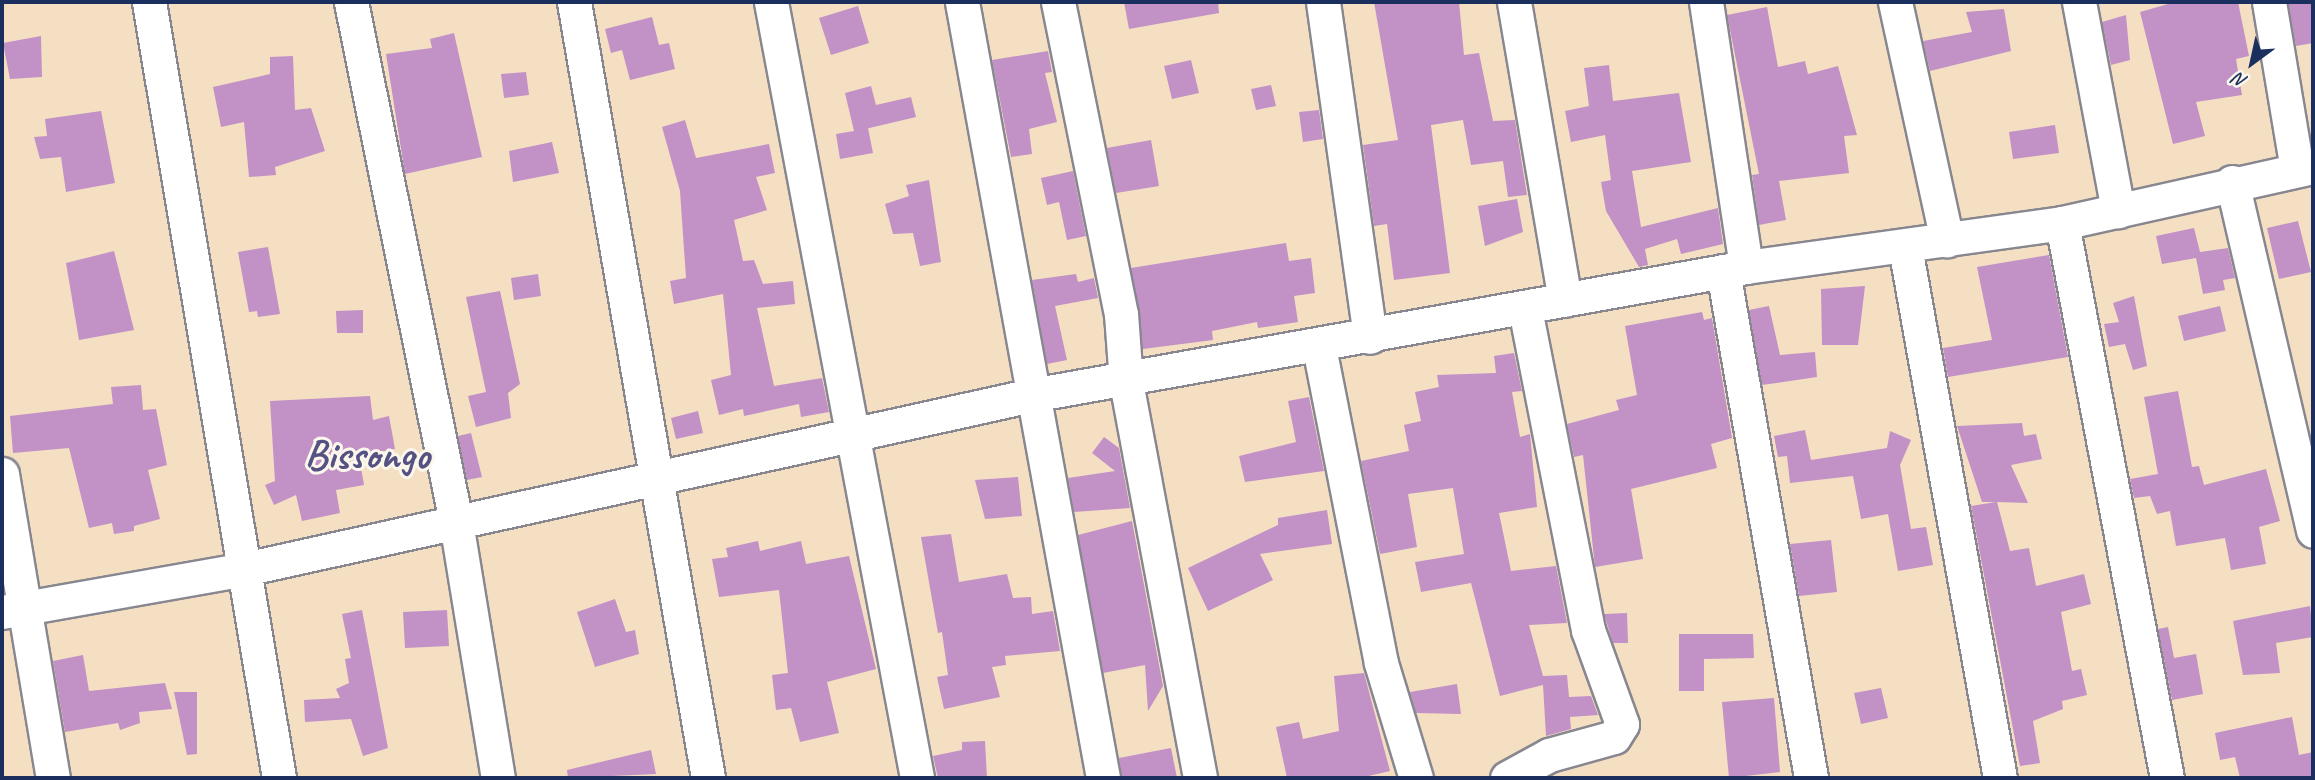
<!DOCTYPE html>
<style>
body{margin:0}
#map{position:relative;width:2315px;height:780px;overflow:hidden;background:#f4dfc3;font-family:Caveat,sans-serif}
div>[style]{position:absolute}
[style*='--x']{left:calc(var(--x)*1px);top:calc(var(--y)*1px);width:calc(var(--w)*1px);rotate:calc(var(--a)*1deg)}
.building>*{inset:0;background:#c291c6}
.roads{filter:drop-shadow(2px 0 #888790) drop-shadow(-2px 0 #888790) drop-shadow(0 2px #888790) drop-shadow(0 -2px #888790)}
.minor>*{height:33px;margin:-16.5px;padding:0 16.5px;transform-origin:16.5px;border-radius:16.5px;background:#fff}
span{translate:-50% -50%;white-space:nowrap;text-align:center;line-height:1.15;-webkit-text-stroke:6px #fbf7ec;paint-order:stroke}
.district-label{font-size:42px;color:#555182;font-weight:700}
.frame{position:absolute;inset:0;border:4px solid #1b2f5e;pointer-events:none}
.north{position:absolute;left:2217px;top:28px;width:70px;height:70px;-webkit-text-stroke:5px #fbf7ec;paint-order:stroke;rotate:213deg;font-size:19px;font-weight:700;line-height:28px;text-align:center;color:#1b2f5e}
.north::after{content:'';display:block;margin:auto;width:24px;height:32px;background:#1b2f5e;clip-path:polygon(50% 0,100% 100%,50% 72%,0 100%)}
</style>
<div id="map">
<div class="building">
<div style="clip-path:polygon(1124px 2px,1218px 2px,1219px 13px,1129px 29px)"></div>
<div style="clip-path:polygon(1374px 2px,1459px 2px,1464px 55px,1479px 53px,1493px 121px,1515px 120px,1527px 195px,1508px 197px,1503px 161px,1471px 165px,1463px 120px,1431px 125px,1450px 273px,1394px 280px,1387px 224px,1374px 226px,1363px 145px,1398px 140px)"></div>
<div style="clip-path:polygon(2175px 2px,2238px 2px,2249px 56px,2236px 59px,2242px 95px,2196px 102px,2205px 136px,2173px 144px,2140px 12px)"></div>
<div style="clip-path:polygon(2288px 2px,2313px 2px,2313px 43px,2296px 46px)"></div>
<div style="clip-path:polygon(858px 6px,869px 43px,831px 55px,819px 18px)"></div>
<div style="clip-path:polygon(1767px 7px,1778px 67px,1805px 61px,1808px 74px,1838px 66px,1857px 135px,1844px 136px,1849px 173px,1779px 181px,1786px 220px,1759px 225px,1752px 175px,1759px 174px,1727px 15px)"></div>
<div style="clip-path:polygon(2004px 9px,2011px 51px,1930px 71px,1923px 41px,1972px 32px,1966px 12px)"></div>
<div style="clip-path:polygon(2126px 15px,2130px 60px,2111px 65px,2102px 22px)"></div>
<div style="clip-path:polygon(652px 17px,659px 45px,669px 43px,675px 69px,630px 80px,622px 50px,611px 53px,605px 29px)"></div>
<div style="clip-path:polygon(454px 33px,482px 157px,405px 174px,386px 54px,432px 48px,430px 39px)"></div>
<div style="clip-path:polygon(41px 36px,42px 77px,10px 79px,3px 43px)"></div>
<div style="clip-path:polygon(1048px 51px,1052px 72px,1045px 73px,1057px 122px,1029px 129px,1032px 154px,1011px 157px,992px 60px)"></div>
<div style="clip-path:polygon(293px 56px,295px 110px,311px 108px,325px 151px,275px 167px,276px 175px,249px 177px,244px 122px,221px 127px,213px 87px,270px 74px,270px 57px)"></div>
<div style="clip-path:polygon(1191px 60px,1199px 93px,1172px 99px,1164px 66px)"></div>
<div style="clip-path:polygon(1609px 65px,1613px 101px,1679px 93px,1691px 162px,1632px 171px,1641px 227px,1718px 208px,1723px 244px,1681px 254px,1677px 239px,1645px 249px,1648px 265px,1639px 267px,1606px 211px,1601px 182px,1611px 180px,1605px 135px,1571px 142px,1565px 111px,1589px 106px,1584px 68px)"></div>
<div style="clip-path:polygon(526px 72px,529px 95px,504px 98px,501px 74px)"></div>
<div style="clip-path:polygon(1271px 85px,1276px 106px,1256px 110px,1251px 89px)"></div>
<div style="clip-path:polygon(871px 86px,876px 105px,911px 97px,916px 117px,861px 130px,868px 128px,873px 153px,840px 159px,836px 134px,854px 131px,845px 93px)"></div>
<div style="clip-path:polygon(1319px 110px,1323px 139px,1303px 142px,1299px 112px)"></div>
<div style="clip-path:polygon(101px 111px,115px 183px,66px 192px,61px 157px,40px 159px,34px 137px,47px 136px,45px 119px)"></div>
<div style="clip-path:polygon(685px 120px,696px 158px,769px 144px,775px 173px,756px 177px,767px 210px,734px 220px,743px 261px,754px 260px,763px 284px,793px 281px,795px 304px,757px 308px,774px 386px,822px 378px,829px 412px,801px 417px,799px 404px,744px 416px,743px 409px,719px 415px,711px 380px,731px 375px,723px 294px,674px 304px,670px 281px,686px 278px,680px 191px,662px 127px)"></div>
<div style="clip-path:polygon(2055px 125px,2059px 153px,2013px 159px,2009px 132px)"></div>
<div style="clip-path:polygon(1151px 140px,1159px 186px,1116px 193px,1107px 148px)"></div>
<div style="clip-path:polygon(552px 142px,559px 173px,513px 182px,509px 151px)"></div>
<div style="clip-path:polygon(1073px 171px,1086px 236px,1067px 240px,1059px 202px,1047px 205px,1041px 178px)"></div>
<div style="clip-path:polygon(929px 180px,941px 262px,920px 266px,913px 233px,893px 234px,885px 204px,909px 196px,906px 185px)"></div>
<div style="clip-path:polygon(1517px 199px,1523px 232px,1485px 246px,1478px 206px)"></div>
<div style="clip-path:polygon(2298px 221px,2311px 272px,2279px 279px,2267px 228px)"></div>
<div style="clip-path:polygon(2194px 228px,2200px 252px,2228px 248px,2235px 278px,2223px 280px,2225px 290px,2203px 294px,2196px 258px,2162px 264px,2156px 236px)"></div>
<div style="clip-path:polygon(1286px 243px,1289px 261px,1311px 258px,1315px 293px,1294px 296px,1298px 322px,1258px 328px,1257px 322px,1212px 331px,1213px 340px,1143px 349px,1131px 268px)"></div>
<div style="clip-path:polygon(268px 247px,280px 314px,258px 317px,257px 311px,249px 312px,238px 252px)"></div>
<div style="clip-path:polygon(114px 251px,134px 330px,79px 340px,66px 263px)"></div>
<div style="clip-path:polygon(2049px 255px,2068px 357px,1948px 377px,1943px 348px,1992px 340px,1977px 267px)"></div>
<div style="clip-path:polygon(538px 274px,541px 296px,514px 300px,511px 278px)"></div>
<div style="clip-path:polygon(1076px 274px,1078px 282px,1094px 278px,1098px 298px,1055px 306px,1067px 360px,1047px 364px,1032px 280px)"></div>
<div style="clip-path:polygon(1865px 286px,1858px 345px,1822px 345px,1821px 289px)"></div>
<div style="clip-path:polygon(500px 291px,520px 384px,508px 393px,511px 418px,476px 427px,468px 396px,486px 392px,466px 297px)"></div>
<div style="clip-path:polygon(2134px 296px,2147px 366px,2133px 370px,2125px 344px,2109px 347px,2104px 324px,2119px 322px,2113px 303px)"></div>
<div style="clip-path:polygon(1769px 306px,1780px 355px,1815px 352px,1817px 377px,1762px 385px,1749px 310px)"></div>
<div style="clip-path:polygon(2220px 306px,2226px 331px,2184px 341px,2178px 316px)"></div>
<div style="clip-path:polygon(363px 310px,363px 333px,337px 333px,336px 311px)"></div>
<div style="clip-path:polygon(1702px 312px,1704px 320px,1712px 318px,1732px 438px,1711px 444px,1717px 468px,1631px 489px,1643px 559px,1595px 567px,1583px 455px,1574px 457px,1567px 424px,1619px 410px,1616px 400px,1637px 395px,1625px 326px)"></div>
<div style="clip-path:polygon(1514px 353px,1522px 391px,1512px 392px,1520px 437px,1530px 434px,1537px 507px,1499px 513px,1511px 571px,1556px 566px,1567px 623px,1529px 625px,1543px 676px,1567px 675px,1569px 697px,1591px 696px,1598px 715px,1570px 717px,1571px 729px,1546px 736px,1543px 685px,1500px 696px,1471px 583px,1421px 592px,1415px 562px,1464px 554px,1453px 488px,1408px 494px,1417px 547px,1380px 554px,1361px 461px,1409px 451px,1404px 425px,1421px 421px,1415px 392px,1439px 387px,1437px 375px,1496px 373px,1494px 356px)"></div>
<div style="clip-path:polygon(141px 385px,143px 410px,156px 409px,167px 465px,148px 470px,160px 519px,134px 526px,134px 531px,114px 534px,112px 523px,89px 528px,69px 448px,13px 453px,10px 416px,113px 404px,111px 387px)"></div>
<div style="clip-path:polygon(2178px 391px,2192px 467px,2199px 466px,2204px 485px,2266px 469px,2280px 521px,2259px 527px,2266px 564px,2231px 570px,2225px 538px,2176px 546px,2170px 511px,2157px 514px,2150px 496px,2134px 498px,2130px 479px,2158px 474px,2144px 397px)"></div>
<div style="clip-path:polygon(370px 396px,373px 420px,389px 416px,395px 449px,359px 456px,364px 485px,336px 490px,340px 513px,302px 521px,296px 495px,274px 505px,265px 485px,275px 481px,270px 401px)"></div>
<div style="clip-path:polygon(1309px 397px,1324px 471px,1245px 482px,1239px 456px,1296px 442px,1288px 401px)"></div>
<div style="clip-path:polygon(698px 411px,703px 433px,676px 439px,671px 418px)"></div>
<div style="clip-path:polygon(2022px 423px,2024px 436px,2036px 434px,2042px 459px,2011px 465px,2028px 503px,1997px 502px,2010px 551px,2029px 548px,2036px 586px,2084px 574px,2091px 604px,2061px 612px,2072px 671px,2081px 669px,2087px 695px,2062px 701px,2063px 709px,2033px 721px,2040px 763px,2020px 766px,1971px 506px,1996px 502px,1982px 502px,1957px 426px)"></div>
<div style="clip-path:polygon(1805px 430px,1811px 460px,1887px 448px,1890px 431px,1911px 440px,1900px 465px,1911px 529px,1926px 527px,1933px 565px,1898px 571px,1888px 514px,1861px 519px,1853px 476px,1790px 483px,1787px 456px,1778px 457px,1774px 436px)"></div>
<div style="clip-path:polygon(471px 433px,482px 477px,467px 480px,458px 436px)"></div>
<div style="clip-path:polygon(1104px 437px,1119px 448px,1130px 508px,1074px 512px,1068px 478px,1115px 471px,1092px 453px)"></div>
<div style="clip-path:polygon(1018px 477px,1022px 516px,985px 519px,975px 480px)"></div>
<div style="clip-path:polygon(1327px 510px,1332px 544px,1260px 554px,1273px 580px,1208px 611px,1188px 568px,1278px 525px,1278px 518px)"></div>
<div style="clip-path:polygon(1132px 521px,1163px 686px,1148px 711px,1145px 665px,1103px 673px,1078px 535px)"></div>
<div style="clip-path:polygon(951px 534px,959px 582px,1007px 574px,1013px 598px,1031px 597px,1032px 614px,1053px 611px,1060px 651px,1005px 656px,1006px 665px,992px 667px,1000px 697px,944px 709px,937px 677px,948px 675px,942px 632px,938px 633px,921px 537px)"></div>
<div style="clip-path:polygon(1831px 540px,1837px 592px,1799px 596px,1790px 544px)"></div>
<div style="clip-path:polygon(758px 541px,760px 551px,801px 541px,806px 564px,849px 556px,876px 669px,827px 682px,839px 733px,800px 742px,791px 708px,776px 710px,772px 675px,788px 673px,779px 590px,719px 597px,712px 559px,728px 557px,726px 548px)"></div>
<div style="clip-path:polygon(615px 599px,626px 632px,635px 630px,639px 654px,595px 667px,577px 612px)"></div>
<div style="clip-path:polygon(2310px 606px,2313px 637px,2276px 643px,2280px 673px,2243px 675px,2233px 621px)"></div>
<div style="clip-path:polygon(362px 610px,388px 748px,363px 756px,351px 719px,305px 722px,304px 700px,340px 698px,336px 689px,349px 683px,345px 659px,351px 658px,342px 614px)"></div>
<div style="clip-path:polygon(447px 610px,449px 646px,405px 648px,403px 612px)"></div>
<div style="clip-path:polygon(1627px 613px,1628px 643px,1613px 643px,1604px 614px)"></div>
<div style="clip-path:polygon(2168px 627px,2174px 658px,2196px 654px,2203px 694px,2172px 700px,2158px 629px)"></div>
<div style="clip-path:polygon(1679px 634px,1753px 634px,1754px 658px,1704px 659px,1704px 691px,1679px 691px)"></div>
<div style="clip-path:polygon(83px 655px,89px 691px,165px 683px,172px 709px,139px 712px,140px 723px,120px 730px,118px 723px,65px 732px,53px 661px)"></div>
<div style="clip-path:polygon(1364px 673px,1390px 771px,1360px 778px,1287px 778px,1276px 727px,1299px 722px,1303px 739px,1339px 731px,1334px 676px)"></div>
<div style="clip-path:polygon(1457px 684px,1461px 714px,1416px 713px,1410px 692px)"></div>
<div style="clip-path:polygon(1881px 688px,1888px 718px,1861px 724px,1854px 693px)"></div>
<div style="clip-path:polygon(174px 692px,197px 692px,197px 754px,187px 755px)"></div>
<div style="clip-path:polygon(1774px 698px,1780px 772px,1729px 778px,1722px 702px)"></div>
<div style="clip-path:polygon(2292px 717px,2299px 755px,2313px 752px,2313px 776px,2240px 778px,2235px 757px,2220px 760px,2215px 733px)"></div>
<div style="clip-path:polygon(985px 741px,987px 778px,938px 778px,933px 756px,962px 750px,962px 742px)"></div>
<div style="clip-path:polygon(1171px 748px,1177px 778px,1122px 778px,1119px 758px)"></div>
<div style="clip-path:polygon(651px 750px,656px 774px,568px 778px,567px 770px)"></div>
</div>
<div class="roads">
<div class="minor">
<div style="--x:149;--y:2;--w:787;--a:80.49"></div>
<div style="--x:351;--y:2;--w:530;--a:78.58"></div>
<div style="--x:456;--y:522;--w:259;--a:80.7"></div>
<div style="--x:574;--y:2;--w:787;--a:80.2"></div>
<div style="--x:771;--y:2;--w:790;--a:79.34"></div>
<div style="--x:962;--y:2;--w:789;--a:79.7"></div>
<div style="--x:1058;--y:2;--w:318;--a:78.6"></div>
<div style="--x:1121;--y:314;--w:68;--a:85.8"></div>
<div style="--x:1126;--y:382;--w:403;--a:79.4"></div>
<div style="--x:1323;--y:2;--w:338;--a:82"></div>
<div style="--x:1514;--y:2;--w:302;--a:80.3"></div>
<div style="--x:1706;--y:2;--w:268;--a:81.4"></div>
<div style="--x:1895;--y:2;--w:244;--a:77.7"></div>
<div style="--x:2079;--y:2;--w:213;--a:79.4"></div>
<div style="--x:2269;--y:2;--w:170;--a:80.5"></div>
<div style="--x:2232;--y:182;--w:358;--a:76.9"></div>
<div style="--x:2062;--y:223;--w:565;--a:79.29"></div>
<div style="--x:1905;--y:247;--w:539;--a:79.86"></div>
<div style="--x:1723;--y:271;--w:515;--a:80.15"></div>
<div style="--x:1319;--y:347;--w:322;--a:78.9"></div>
<div style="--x:1381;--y:663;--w:120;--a:73.1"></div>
<div style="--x:2;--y:474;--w:308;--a:80.5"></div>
<div style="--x:2;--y:612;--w:242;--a:-10"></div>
<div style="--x:240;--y:570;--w:811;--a:-12.46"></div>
<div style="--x:1032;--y:395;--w:725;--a:-10.16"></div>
<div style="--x:1746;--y:267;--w:319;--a:-7.9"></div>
<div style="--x:2062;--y:223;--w:257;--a:-12.6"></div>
<div style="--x:1507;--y:778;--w:48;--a:-28.7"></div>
<div style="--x:1549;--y:755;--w:67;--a:-15.5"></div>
<div style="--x:1614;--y:737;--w:15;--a:-58"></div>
<div style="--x:1622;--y:724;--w:100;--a:-109.9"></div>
<div style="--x:1588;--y:630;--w:328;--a:-101.1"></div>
</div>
</div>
<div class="district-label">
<span style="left:367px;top:455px">Bissongo</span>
</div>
<div class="frame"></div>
<div class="north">N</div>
</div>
